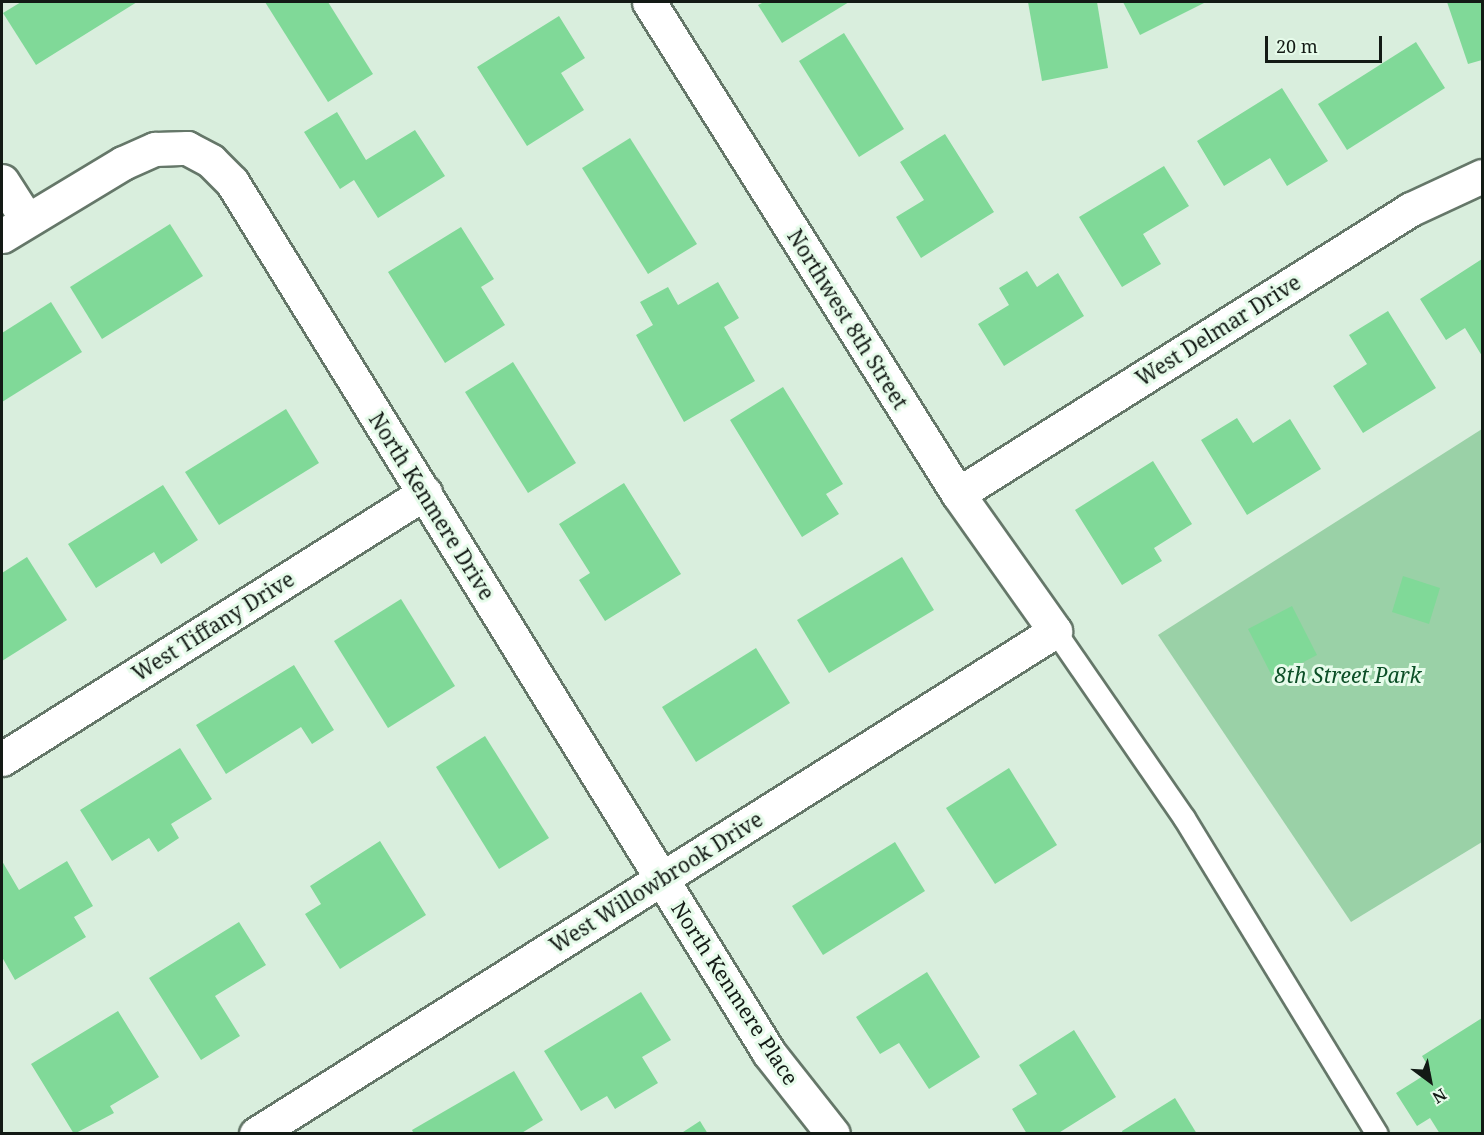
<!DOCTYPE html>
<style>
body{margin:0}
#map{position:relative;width:1484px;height:1135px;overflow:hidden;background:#d9eedd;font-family:"Noto Serif",serif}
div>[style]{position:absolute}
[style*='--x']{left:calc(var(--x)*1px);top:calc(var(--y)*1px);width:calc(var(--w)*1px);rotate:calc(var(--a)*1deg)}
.green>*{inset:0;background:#9ad1a7}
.building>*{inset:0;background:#80d998}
.roads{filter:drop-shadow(2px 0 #657769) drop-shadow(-2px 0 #657769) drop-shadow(0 2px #657769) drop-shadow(0 -2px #657769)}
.lane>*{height:21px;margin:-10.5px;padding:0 10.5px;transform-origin:10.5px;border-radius:10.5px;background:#fff}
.street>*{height:33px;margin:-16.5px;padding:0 16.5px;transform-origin:16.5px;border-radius:16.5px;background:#fff}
.secondary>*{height:33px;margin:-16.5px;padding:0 16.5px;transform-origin:16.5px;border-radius:16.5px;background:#fff}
span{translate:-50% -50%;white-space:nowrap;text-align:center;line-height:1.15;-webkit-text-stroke:6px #e6fbea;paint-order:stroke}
.street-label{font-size:21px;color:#131a15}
.park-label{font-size:21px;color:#0c4f27;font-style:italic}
.frame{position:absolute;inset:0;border:3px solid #131a15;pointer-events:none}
.north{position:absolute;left:1400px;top:1051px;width:60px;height:60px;-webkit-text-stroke:4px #e6fbea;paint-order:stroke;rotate:148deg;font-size:16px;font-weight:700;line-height:24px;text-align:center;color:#131a15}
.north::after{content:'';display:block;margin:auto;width:21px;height:27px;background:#131a15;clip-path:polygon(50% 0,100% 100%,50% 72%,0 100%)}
.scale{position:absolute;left:1265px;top:36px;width:117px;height:27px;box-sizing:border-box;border:3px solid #131a15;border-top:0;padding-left:8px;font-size:18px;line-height:21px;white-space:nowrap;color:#131a15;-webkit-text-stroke:4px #e6fbea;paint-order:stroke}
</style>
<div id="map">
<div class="green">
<div style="clip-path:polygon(1482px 429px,1482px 842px,1351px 922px,1158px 635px)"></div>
</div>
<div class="building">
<div style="clip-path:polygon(21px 2px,137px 2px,36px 65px,3px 13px)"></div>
<div style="clip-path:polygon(265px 2px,328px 2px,373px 74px,328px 102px)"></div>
<div style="clip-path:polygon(764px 2px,849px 2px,782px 43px,758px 5px)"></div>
<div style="clip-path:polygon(1028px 2px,1097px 2px,1108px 68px,1042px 81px)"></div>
<div style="clip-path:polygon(1123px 2px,1206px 2px,1140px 35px)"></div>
<div style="clip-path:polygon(1447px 2px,1482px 2px,1482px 60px,1468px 64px)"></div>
<div style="clip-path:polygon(559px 16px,585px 58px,561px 73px,584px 110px,527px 146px,477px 67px)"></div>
<div style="clip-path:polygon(844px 33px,904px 129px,859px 157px,799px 61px)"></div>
<div style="clip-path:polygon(1416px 42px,1445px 88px,1347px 150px,1318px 104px)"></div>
<div style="clip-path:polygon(1282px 88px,1328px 161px,1287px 186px,1270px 158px,1224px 186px,1197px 141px)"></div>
<div style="clip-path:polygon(337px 112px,366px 160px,415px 130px,445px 176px,378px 218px,354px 180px,340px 189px,304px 132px)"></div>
<div style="clip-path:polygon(945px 134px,994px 212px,921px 258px,896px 217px,924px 200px,900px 162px)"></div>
<div style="clip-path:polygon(630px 138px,697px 244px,648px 274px,582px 168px)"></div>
<div style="clip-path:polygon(1164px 166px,1189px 206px,1143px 234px,1161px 264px,1122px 287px,1079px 217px)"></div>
<div style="clip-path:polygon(170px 224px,203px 276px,102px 339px,70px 287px)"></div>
<div style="clip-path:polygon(461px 227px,494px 279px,481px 287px,505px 325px,445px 363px,388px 272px)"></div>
<div style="clip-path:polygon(1482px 259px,1482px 356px,1465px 328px,1446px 340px,1420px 299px)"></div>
<div style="clip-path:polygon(1027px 271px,1037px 287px,1058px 273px,1084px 316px,1004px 366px,978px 324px,1009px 305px,999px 288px)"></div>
<div style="clip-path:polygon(718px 282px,739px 318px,724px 327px,755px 381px,684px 422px,636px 335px,653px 325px,640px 302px,668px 287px,678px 305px)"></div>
<div style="clip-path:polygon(51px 302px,82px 352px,2px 402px,2px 333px)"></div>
<div style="clip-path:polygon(1388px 311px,1436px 388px,1363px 433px,1333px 386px,1367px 364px,1349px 335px)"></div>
<div style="clip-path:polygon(513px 362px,576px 463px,528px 493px,465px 392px)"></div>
<div style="clip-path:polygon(783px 387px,843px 484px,826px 494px,839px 514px,802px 537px,730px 420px)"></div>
<div style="clip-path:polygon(286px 409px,319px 463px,219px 525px,185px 472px)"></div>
<div style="clip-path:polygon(1237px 418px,1253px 443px,1290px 419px,1321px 469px,1247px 515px,1201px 440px)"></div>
<div style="clip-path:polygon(1153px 461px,1192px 524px,1154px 548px,1162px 561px,1122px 585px,1075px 510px)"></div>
<div style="clip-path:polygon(624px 483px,681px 574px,605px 621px,579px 580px,590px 573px,559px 524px)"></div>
<div style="clip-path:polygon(163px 485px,198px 540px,161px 564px,154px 552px,96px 588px,68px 544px)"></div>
<div style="clip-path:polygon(27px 557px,67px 620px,2px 661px,2px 573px)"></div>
<div style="clip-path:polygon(902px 557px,934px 610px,829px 673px,797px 620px)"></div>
<div style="clip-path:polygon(1403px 576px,1440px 588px,1429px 624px,1392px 612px)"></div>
<div style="clip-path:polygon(401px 599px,455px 686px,388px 728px,334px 641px)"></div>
<div style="clip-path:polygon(1292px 606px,1317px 655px,1273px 678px,1248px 629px)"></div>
<div style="clip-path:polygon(756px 648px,790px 703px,696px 762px,662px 707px)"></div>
<div style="clip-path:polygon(294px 665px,334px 730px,312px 744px,301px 727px,226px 774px,196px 725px)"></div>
<div style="clip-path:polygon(485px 736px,549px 838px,499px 869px,436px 767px)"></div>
<div style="clip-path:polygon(180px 748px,212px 799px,171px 824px,179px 838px,158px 852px,149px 838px,112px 861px,80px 810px)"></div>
<div style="clip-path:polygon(1009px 768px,1057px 845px,995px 884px,946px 808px)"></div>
<div style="clip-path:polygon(380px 841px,426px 915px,340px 969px,305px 914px,321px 904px,310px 886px)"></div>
<div style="clip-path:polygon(895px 842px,925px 891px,823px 955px,792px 906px)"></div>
<div style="clip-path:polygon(2px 861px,19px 890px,67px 861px,93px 906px,74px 917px,86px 937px,15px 980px,2px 957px)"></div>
<div style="clip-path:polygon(239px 922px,266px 965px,215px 996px,240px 1036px,201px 1060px,149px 978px)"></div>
<div style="clip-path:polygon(927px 972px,980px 1057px,929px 1089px,899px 1043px,880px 1054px,856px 1017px)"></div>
<div style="clip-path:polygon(641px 992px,671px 1040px,642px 1057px,658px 1083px,615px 1109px,607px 1096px,581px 1111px,544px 1051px)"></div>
<div style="clip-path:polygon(118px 1011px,159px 1077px,110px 1106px,114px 1113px,74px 1134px,31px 1064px)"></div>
<div style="clip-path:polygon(1482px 1018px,1482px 1134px,1440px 1134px,1430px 1118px,1417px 1126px,1396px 1093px,1431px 1071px,1422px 1056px)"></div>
<div style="clip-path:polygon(1074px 1030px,1116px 1097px,1057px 1134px,1027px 1134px,1012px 1109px,1037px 1094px,1019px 1065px)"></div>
<div style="clip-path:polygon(514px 1071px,543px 1120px,520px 1134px,414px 1134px,412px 1130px)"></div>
<div style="clip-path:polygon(1175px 1098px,1197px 1134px,1123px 1134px,1122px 1131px)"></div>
<div style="clip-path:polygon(700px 1121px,708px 1134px,680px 1134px)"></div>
</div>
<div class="roads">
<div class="lane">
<div style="--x:1055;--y:631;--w:227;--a:55.4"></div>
<div style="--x:1184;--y:818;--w:370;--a:58.6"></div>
</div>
<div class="street">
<div style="--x:2;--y:181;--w:46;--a:57.3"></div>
<div style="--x:2;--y:236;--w:141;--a:-31.1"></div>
<div style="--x:123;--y:163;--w:35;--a:-24"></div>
<div style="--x:155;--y:149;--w:32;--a:-2"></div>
<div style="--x:187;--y:148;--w:27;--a:28"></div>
<div style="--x:211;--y:161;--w:30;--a:45"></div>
<div style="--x:232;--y:182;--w:1023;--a:58.34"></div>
<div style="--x:769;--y:1053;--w:103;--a:51.7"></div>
<div style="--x:958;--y:494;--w:535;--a:-32.18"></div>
<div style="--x:1411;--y:209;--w:78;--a:-24.9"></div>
<div style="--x:2;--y:759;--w:500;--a:-32.2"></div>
<div style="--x:256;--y:1134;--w:944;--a:-32.19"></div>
</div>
<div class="secondary">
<div style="--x:649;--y:2;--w:581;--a:57.87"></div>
<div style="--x:958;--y:494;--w:168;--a:54.7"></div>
</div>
</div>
<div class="street-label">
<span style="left:848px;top:319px;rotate:58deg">Northwest 8th Street</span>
<span style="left:1218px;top:330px;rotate:-32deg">West Delmar Drive</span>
<span style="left:432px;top:506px;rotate:58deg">North Kenmere Drive</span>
<span style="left:213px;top:626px;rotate:-32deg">West Tiffany Drive</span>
<span style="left:656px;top:882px;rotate:-32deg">West Willowbrook Drive</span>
<span style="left:735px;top:993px;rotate:57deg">North Kenmere Place</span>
</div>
<div class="park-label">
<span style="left:1348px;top:675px">8th Street Park</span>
</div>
<div class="frame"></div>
<div class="north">N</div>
<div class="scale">20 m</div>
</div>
